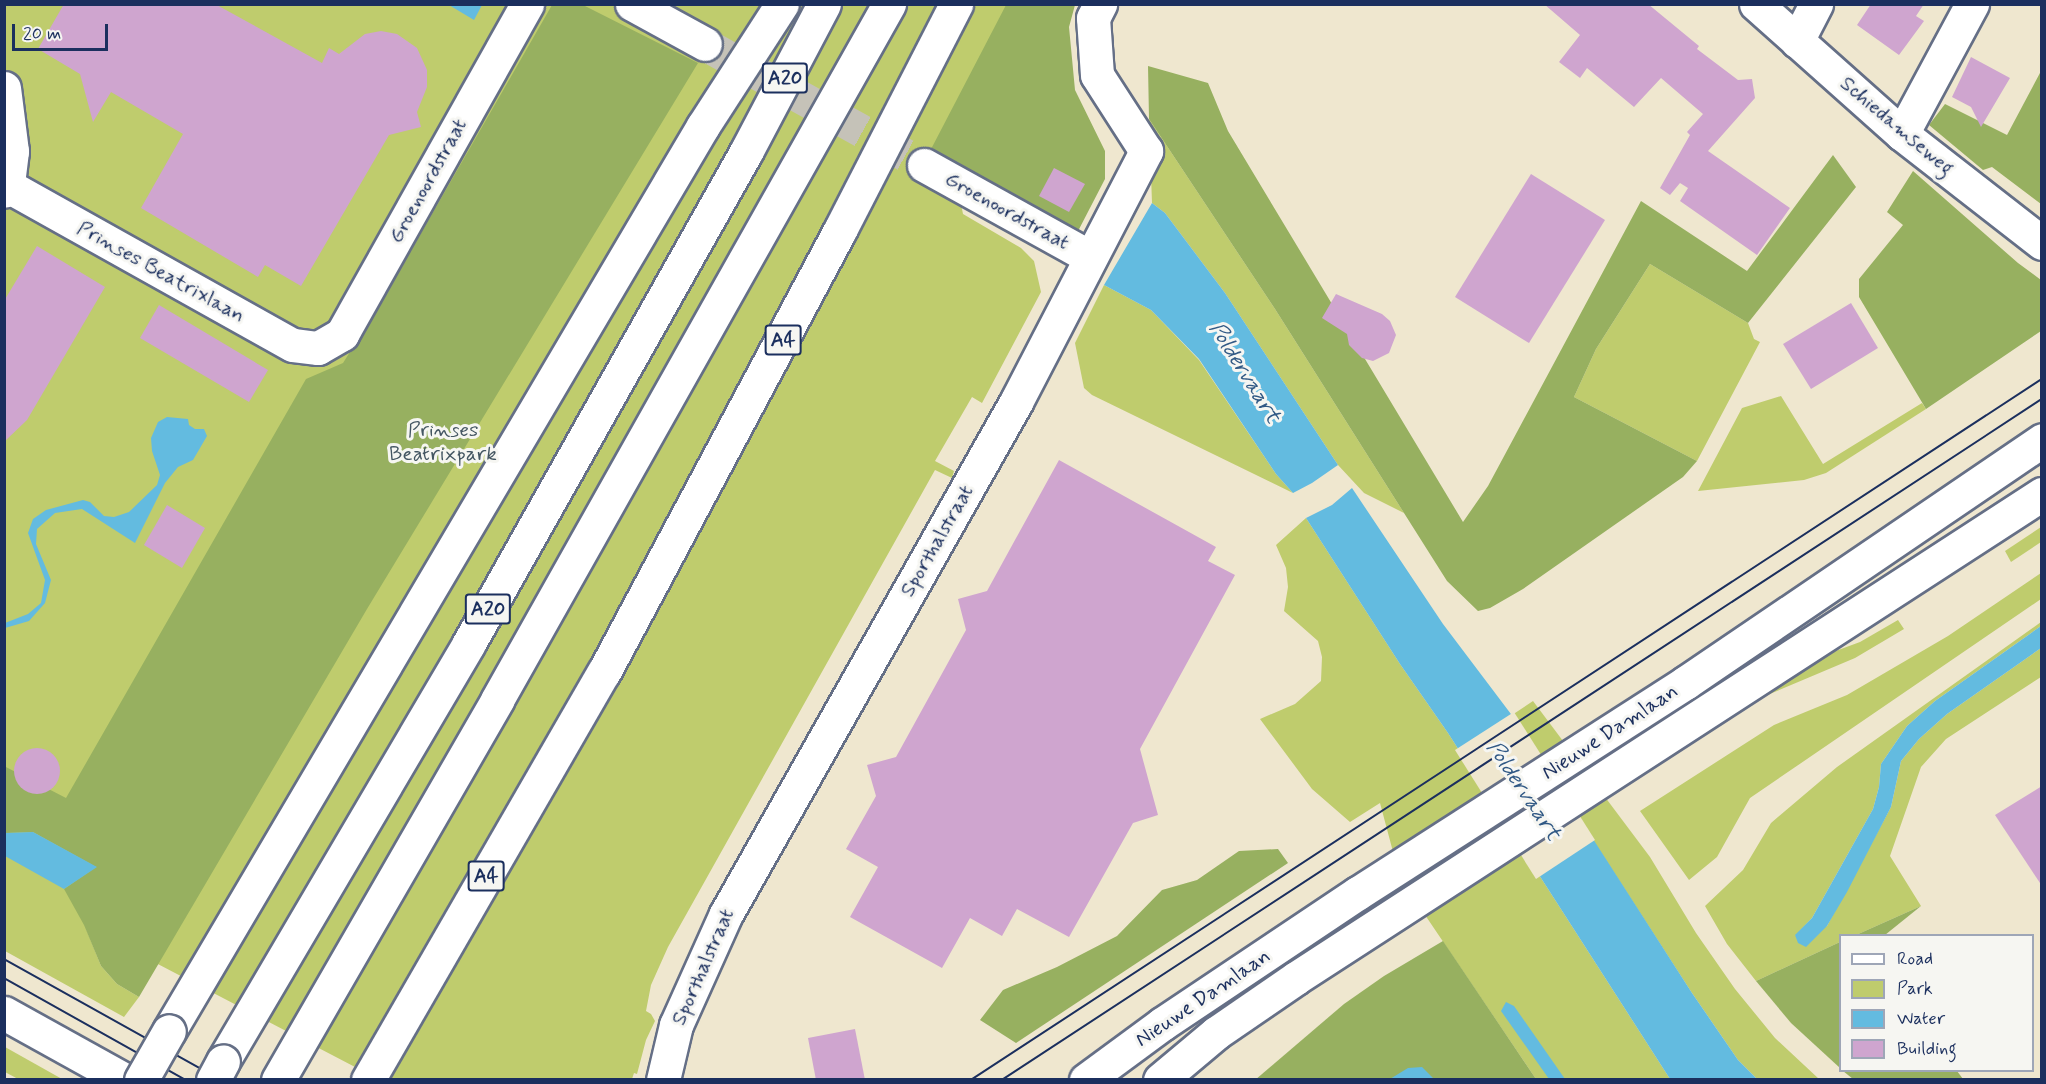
<!DOCTYPE html>
<style>
body{margin:0}
#map{position:relative;width:2046px;height:1084px;overflow:hidden;background:#efe7cf;font-family:Mynerve,sans-serif}
div>[style]{position:absolute}
[style*='--x']{left:calc(var(--x)*1px);top:calc(var(--y)*1px);width:calc(var(--w)*1px);rotate:calc(var(--a)*1deg)}
.green>*{inset:0;background:#bfcc6d}
.forest>*{inset:0;background:#97b060}
.water>*{inset:0;background:#63bbe0}
.pier>*{inset:0;background:#efe7cf}
.building>*{inset:0;background:#cfa5cf}
.round{border-radius:50%}
.street-tunnel>*{height:33px;margin-top:-16.5px;transform-origin:0;background:repeating-linear-gradient(90deg,#c5c2b8 0 33px,transparent 0 49px)}
.roads{filter:drop-shadow(2px 0 #656f86) drop-shadow(-2px 0 #656f86) drop-shadow(0 2px #656f86) drop-shadow(0 -2px #656f86)}
.street>*{height:33px;margin:-16.5px;padding:0 16.5px;transform-origin:16.5px;border-radius:16.5px;background:#fff}
.secondary>*{height:33px;margin:-16.5px;padding:0 16.5px;transform-origin:16.5px;border-radius:16.5px;background:#fff}
.highway>*{height:33px;margin:-16.5px;padding:0 16.5px;transform-origin:16.5px;border-radius:16.5px;background:#fff}
.tram>*{height:1.5px;margin:-0.75px;padding:0 0.75px;transform-origin:0.75px;border-radius:0.75px;background:#1b2f5e}
.bridges{filter:drop-shadow(2px 0 #656f86) drop-shadow(-2px 0 #656f86) drop-shadow(0 2px #656f86) drop-shadow(0 -2px #656f86)}
.highway-bridge>*{height:33px;margin:-16.5px;padding:0 16.5px;transform-origin:16.5px;border-radius:16.5px;background:#fff}
span{translate:-50% -50%;white-space:nowrap;text-align:center;line-height:1.15;-webkit-text-stroke:6px #f6f6f2;paint-order:stroke}
.shield-label span{padding:2px 4px;background:#f6f6f2;border:2px solid;border-radius:4px;-webkit-text-stroke-width:0}
.shield-label{font-size:20px;color:#1b2f5e;font-weight:700}
.street-label{font-size:21px;color:#1b2f5e}
.park-label{font-size:21px;color:#445662}
.water-label{font-size:22px;color:#315985;font-style:italic}
.frame{position:absolute;inset:0;border:6px solid #1b2f5e;pointer-events:none}
.legend{position:absolute;left:1839px;top:934px;width:195px;height:138px;box-sizing:border-box;background:#f6f6f2;border:2px solid #9ea6b7;margin:0;padding:8px 10px;list-style:none;font-size:18px;color:#1b2f5e}
.legend li{display:flex;align-items:center;gap:12px;height:30px}
.legend b{width:30px;border:2px solid #9ea6b7}
.scale{position:absolute;left:12px;top:24px;width:96px;height:27px;box-sizing:border-box;border:3px solid #1b2f5e;border-top:0;padding-left:8px;font-size:18px;line-height:21px;white-space:nowrap;color:#1b2f5e;-webkit-text-stroke:4px #f6f6f2;paint-order:stroke}
</style>
<div id="map">
<div class="green">
<div style="clip-path:polygon(5px 5px,1056px 5px,951px 154px,963px 214px,1021px 248px,1034px 261px,1041px 292px,982px 403px,972px 397px,935px 461px,954px 471px,952px 478px,935px 470px,668px 947px,651px 985px,646px 1011px,651px 1014px,655px 1021px,646px 1040px,637px 1074px,634px 1073px,632px 1079px,378px 1079px,85px 926px,101px 966px,117px 984px,139px 997px,124px 1017px,5px 951px)"></div>
<div style="clip-path:polygon(1149px 119px,1275px 309px,1404px 513px,1364px 493px,1338px 465px,1225px 293px,1165px 213px,1152px 203px)"></div>
<div style="clip-path:polygon(1650px 264px,1748px 323px,1754px 339px,1760px 342px,1697px 461px,1574px 397px,1596px 349px)"></div>
<div style="clip-path:polygon(1104px 285px,1151px 310px,1199px 360px,1276px 474px,1293px 493px,1092px 395px,1084px 388px,1075px 343px)"></div>
<div style="clip-path:polygon(1781px 396px,1823px 464px,1922px 403px,1926px 409px,1826px 473px,1804px 480px,1698px 491px,1742px 408px)"></div>
<div style="clip-path:polygon(1306px 518px,1400px 664px,1448px 733px,1670px 1079px,1536px 1079px,1400px 878px,1380px 803px,1350px 822px,1312px 789px,1260px 719px,1295px 704px,1321px 681px,1322px 657px,1318px 641px,1284px 611px,1288px 587px,1286px 568px,1276px 545px)"></div>
<div style="clip-path:polygon(2041px 527px,2041px 542px,2011px 562px,2005px 551px)"></div>
<div style="clip-path:polygon(2041px 573px,2041px 599px,1750px 798px,1717px 857px,1689px 880px,1640px 811px,1774px 725px,1847px 695px,1948px 636px)"></div>
<div style="clip-path:polygon(1898px 620px,1904px 629px,1855px 658px,1765px 696px,1727px 716px,1814px 659px,1860px 642px)"></div>
<div style="clip-path:polygon(2041px 622px,2041px 626px,1935px 701px,1907px 726px,1881px 764px,1879px 787px,1873px 809px,1812px 918px,1795px 936px,1827px 926px,1891px 807px,1901px 761px,1919px 739px,1947px 714px,2041px 648px,2041px 677px,1946px 739px,1921px 767px,1890px 856px,1921px 906px,1856px 935px,1840px 936px,1840px 942px,1756px 981px,1727px 944px,1705px 906px,1743px 870px,1771px 823px,1837px 767px)"></div>
<div style="clip-path:polygon(1533px 701px,1650px 857px,1696px 933px,1735px 989px,1775px 1038px,1819px 1079px,1757px 1079px,1738px 1060px,1692px 993px,1512px 715px)"></div>
<div style="clip-path:polygon(4px 1047px,5px 1047px,62px 1079px,18px 1079px,5px 1072px)"></div>
</div>
<div class="forest">
<div style="clip-path:polygon(552px 5px,583px 5px,698px 63px,367px 609px,139px 997px,117px 984px,101px 966px,84px 925px,64px 889px,96px 867px,33px 832px,5px 833px,4px 766px,66px 798px,306px 379px,343px 363px,381px 303px)"></div>
<div style="clip-path:polygon(1006px 5px,1075px 5px,1069px 27px,1075px 90px,1105px 151px,1105px 179px,1076px 235px,929px 153px)"></div>
<div style="clip-path:polygon(1148px 66px,1208px 83px,1228px 131px,1463px 522px,1488px 486px,1641px 201px,1747px 271px,1833px 155px,1856px 187px,1748px 323px,1650px 264px,1596px 349px,1574px 397px,1697px 461px,1683px 477px,1523px 589px,1490px 608px,1478px 611px,1447px 581px,1275px 309px,1149px 119px)"></div>
<div style="clip-path:polygon(2041px 71px,2041px 204px,1992px 167px,1983px 170px,1929px 125px,1945px 104px,2007px 135px)"></div>
<div style="clip-path:polygon(1913px 171px,2018px 263px,2041px 280px,2041px 331px,1926px 409px,1859px 297px,1859px 279px,1903px 225px,1887px 212px)"></div>
<div style="clip-path:polygon(1278px 849px,1288px 863px,1016px 1043px,980px 1020px,1003px 990px,1057px 967px,1117px 936px,1162px 890px,1197px 880px,1239px 851px)"></div>
<div style="clip-path:polygon(1921px 906px,1885px 935px,1856px 935px)"></div>
<div style="clip-path:polygon(1443px 941px,1536px 1079px,1255px 1080px,1344px 1004px,1384px 976px)"></div>
<div style="clip-path:polygon(1840px 942px,1840px 1068px,1791px 1023px,1756px 981px)"></div>
<div style="clip-path:polygon(1843px 1071px,1957px 1071px,1963px 1079px,1853px 1079px)"></div>
</div>
<div class="water">
<div style="clip-path:polygon(449px 5px,482px 5px,474px 20px)"></div>
<div style="clip-path:polygon(1152px 203px,1165px 213px,1225px 293px,1338px 465px,1312px 483px,1293px 493px,1276px 474px,1199px 359px,1151px 310px,1104px 285px)"></div>
<div style="clip-path:polygon(167px 417px,188px 419px,189px 425px,195px 429px,204px 429px,207px 436px,193px 460px,178px 467px,165px 483px,135px 543px,82px 509px,55px 513px,37px 529px,36px 544px,51px 580px,45px 603px,29px 621px,5px 628px,5px 623px,28px 614px,41px 603px,45px 580px,28px 533px,33px 519px,46px 510px,83px 500px,90px 502px,104px 516px,114px 517px,129px 512px,157px 485px,160px 475px,152px 451px,151px 438px,158px 422px)"></div>
<div style="clip-path:polygon(1352px 488px,1443px 624px,1523px 730px,1692px 993px,1738px 1060px,1757px 1079px,1670px 1079px,1448px 733px,1400px 664px,1306px 518px,1332px 505px)"></div>
<div style="clip-path:polygon(2041px 626px,2041px 648px,1947px 714px,1919px 739px,1901px 761px,1891px 807px,1847px 892px,1827px 926px,1806px 947px,1798px 943px,1795px 935px,1812px 918px,1873px 809px,1879px 787px,1881px 764px,1907px 726px,1935px 701px)"></div>
<div style="clip-path:polygon(33px 832px,97px 867px,64px 889px,5px 856px,5px 833px)"></div>
<div style="clip-path:polygon(1506px 1002px,1514px 1006px,1565px 1079px,1549px 1079px,1501px 1011px)"></div>
<div style="clip-path:polygon(1422px 1067px,1434px 1079px,1390px 1079px,1408px 1068px)"></div>
</div>
<div class="pier">
<div style="clip-path:polygon(1514px 712px,1595px 840px,1536px 879px,1455px 750px)"></div>
</div>
<div class="building">
<div style="clip-path:polygon(64px 4px,215px 4px,322px 63px,329px 48px,339px 54px,365px 34px,381px 31px,397px 34px,417px 48px,427px 70px,427px 87px,417px 112px,421px 127px,389px 135px,301px 286px,265px 265px,258px 277px,141px 208px,183px 134px,111px 92px,93px 122px,80px 74px,38px 49px)"></div>
<div style="clip-path:polygon(1544px 4px,1648px 4px,1699px 46px,1697px 49px,1738px 80px,1752px 79px,1755px 98px,1708px 151px,1790px 208px,1757px 255px,1680px 201px,1688px 188px,1680px 183px,1670px 195px,1660px 188px,1690px 135px,1687px 132px,1703px 114px,1661px 78px,1634px 107px,1587px 68px,1580px 78px,1559px 62px,1580px 35px)"></div>
<div style="clip-path:polygon(1871px 4px,1924px 4px,1916px 16px,1924px 21px,1899px 55px,1857px 25px)"></div>
<div style="clip-path:polygon(1971px 57px,2010px 78px,1981px 127px,1971px 107px,1952px 97px)"></div>
<div style="clip-path:polygon(1054px 168px,1085px 184px,1069px 212px,1039px 196px)"></div>
<div style="clip-path:polygon(1531px 174px,1605px 220px,1529px 343px,1455px 297px)"></div>
<div style="clip-path:polygon(37px 246px,105px 287px,27px 420px,4px 442px,4px 301px)"></div>
<div style="clip-path:polygon(1336px 294px,1382px 314px,1390px 321px,1396px 335px,1389px 353px,1373px 361px,1362px 358px,1349px 345px,1347px 334px,1322px 318px)"></div>
<div style="clip-path:polygon(1851px 303px,1878px 348px,1811px 389px,1783px 344px)"></div>
<div style="clip-path:polygon(159px 305px,268px 370px,249px 402px,140px 338px)"></div>
<div style="clip-path:polygon(1059px 460px,1216px 547px,1208px 561px,1235px 575px,1140px 749px,1158px 815px,1133px 823px,1069px 937px,1017px 909px,1002px 936px,970px 918px,942px 968px,850px 917px,878px 867px,846px 849px,876px 796px,867px 765px,896px 757px,966px 630px,958px 599px,987px 591px)"></div>
<div style="clip-path:polygon(167px 505px,205px 528px,182px 568px,144px 545px)"></div>
<div class="round" style="left:14px;top:748px;width:46px;height:46px"></div>
<div style="clip-path:polygon(2042px 786px,2042px 886px,1995px 815px)"></div>
<div style="clip-path:polygon(855px 1029px,865px 1080px,816px 1080px,808px 1038px)"></div>
</div>
<div class="street-tunnel">
<div style="--x:705;--y:44;--w:250;--a:28.9"></div>
</div>
<div class="roads">
<div class="street">
<div style="--x:632;--y:4;--w:83;--a:28.7"></div>
<div style="--x:1756;--y:4;--w:195;--a:41.7"></div>
<div style="--x:1902;--y:134;--w:177;--a:37.9"></div>
<div style="--x:1797;--y:41;--w:42;--a:-62.8"></div>
<div style="--x:4;--y:88;--w:64;--a:82.8"></div>
<div style="--x:12;--y:151;--w:35;--a:97"></div>
<div style="--x:8;--y:186;--w:6;--a:129"></div>
<div style="--x:1902;--y:134;--w:148;--a:-61.7"></div>
<div style="--x:924;--y:165;--w:190;--a:29"></div>
<div style="--x:8;--y:186;--w:326;--a:29.2"></div>
<div style="--x:293;--y:345;--w:25;--a:7"></div>
<div style="--x:318;--y:348;--w:28;--a:-30"></div>
<div style="--x:342;--y:334;--w:378;--a:-60.7"></div>
<div style="--x:663;--y:1080;--w:57;--a:-76.7"></div>
<div style="--x:676;--y:1025;--w:122;--a:-65.8"></div>
<div style="--x:726;--y:914;--w:588;--a:-60.47"></div>
<div style="--x:1016;--y:402;--w:283;--a:-62.6"></div>
<div style="--x:1146;--y:151;--w:90;--a:-122.8"></div>
<div style="--x:1097;--y:75;--w:57;--a:-94"></div>
<div style="--x:1093;--y:18;--w:16;--a:-63"></div>
</div>
<div class="secondary">
<div style="--x:4;--y:1013;--w:138;--a:29"></div>
<div style="--x:1086;--y:1080;--w:94;--a:-36.4"></div>
<div style="--x:1162;--y:1024;--w:236;--a:-33.8"></div>
<div style="--x:1358;--y:893;--w:389;--a:-32.7"></div>
<div style="--x:1685;--y:683;--w:432;--a:-34.2"></div>
<div style="--x:1160;--y:1080;--w:73;--a:-40"></div>
<div style="--x:1216;--y:1033;--w:97;--a:-34.5"></div>
<div style="--x:1296;--y:978;--w:889;--a:-32.98"></div>
</div>
<div class="highway">
<div style="--x:169;--y:1031;--w:1051;--a:-59.46"></div>
<div style="--x:703;--y:126;--w:145;--a:-57.1"></div>
<div style="--x:223;--y:1061;--w:485;--a:-59.5"></div>
<div style="--x:469;--y:643;--w:564;--a:-60.57"></div>
<div style="--x:746;--y:152;--w:167;--a:-62.2"></div>
<div style="--x:278;--y:1080;--w:439;--a:-60"></div>
<div style="--x:497;--y:700;--w:799;--a:-60.61"></div>
<div style="--x:368;--y:1080;--w:471;--a:-60"></div>
<div style="--x:604;--y:672;--w:501;--a:-61.9"></div>
<div style="--x:840;--y:230;--w:254;--a:-62.8"></div>
</div>
</div>
<div class="tram">
<div style="--x:4;--y:959;--w:248;--a:29.1"></div>
<div style="--x:4;--y:978;--w:209;--a:29.3"></div>
<div style="--x:971;--y:1080;--w:1280;--a:-33.21"></div>
<div style="--x:1002;--y:1080;--w:1243;--a:-33.22"></div>
</div>
<div class="bridges">
<div class="highway-bridge">
<div style="--x:141;--y:1080;--w:56;--a:-60.3"></div>
<div style="--x:213;--y:1080;--w:21;--a:-62"></div>
</div>
</div>
<div class="shield-label">
<span style="left:785px;top:78px">A20</span>
<span style="left:783px;top:340px">A4</span>
<span style="left:488px;top:609px">A20</span>
<span style="left:486px;top:876px">A4</span>
</div>
<div class="street-label">
<span style="left:1897px;top:126px;rotate:40deg">Schiedamseweg</span>
<span style="left:428px;top:181px;rotate:-61deg">Groenoordstraat</span>
<span style="left:1007px;top:211px;rotate:29deg">Groenoordstraat</span>
<span style="left:161px;top:272px;rotate:29deg">Prinses Beatrixlaan</span>
<span style="left:937px;top:541px;rotate:-60deg">Sporthalstraat</span>
<span style="left:1610px;top:732px;rotate:-33deg">Nieuwe Damlaan</span>
<span style="left:703px;top:967px;rotate:-66deg">Sporthalstraat</span>
<span style="left:1203px;top:998px;rotate:-34deg">Nieuwe Damlaan</span>
</div>
<div class="park-label">
<span style="left:443px;top:442px">Prinses<br>Beatrixpark</span>
</div>
<div class="water-label">
<span style="left:1244px;top:373px;rotate:58deg">Poldervaart</span>
<span style="left:1523px;top:791px;rotate:56deg">Poldervaart</span>
</div>
<div class="frame"></div>
<ul class="legend">
<li><b style="height:8px;background:#fff"></b>Road</li>
<li><b style="height:16px;background:#bfcc6d"></b>Park</li>
<li><b style="height:16px;background:#63bbe0"></b>Water</li>
<li><b style="height:16px;background:#cfa5cf"></b>Building</li>
</ul>
<div class="scale">20 m</div>
</div>
